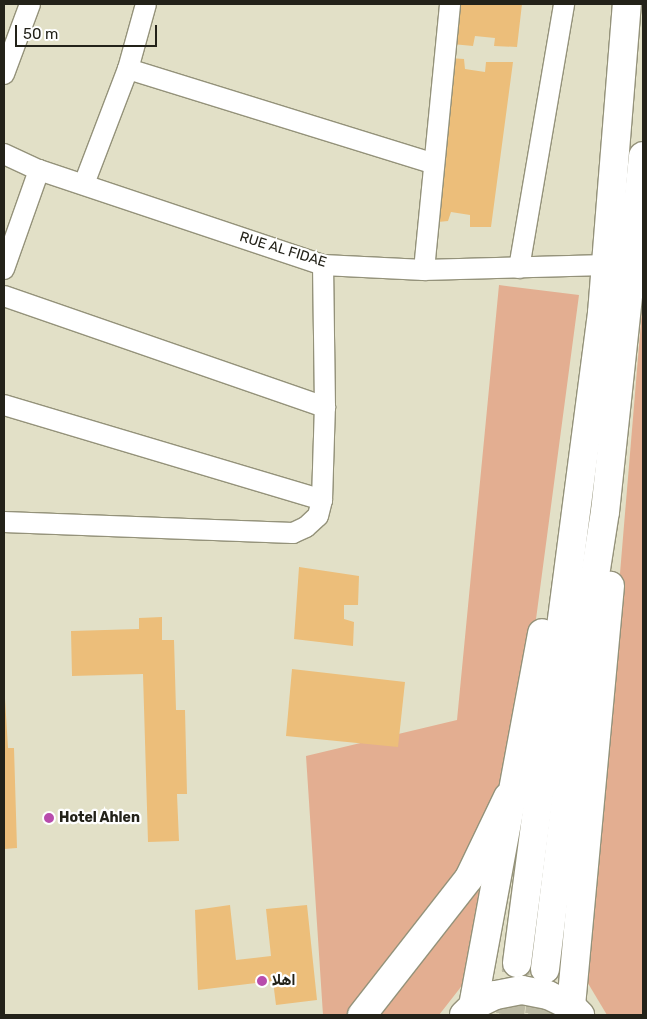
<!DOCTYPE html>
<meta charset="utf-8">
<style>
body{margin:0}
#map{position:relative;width:647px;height:1019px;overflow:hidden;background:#e2e0c7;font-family:Rubik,"Noto Sans Arabic",sans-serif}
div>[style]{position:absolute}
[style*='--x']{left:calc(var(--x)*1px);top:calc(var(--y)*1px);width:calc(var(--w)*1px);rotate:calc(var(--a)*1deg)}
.green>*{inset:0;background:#e3ae91}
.building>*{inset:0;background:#ecbe7a}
.highway-tunnel>*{height:28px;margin-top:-14px;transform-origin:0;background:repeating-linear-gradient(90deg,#bcbaa4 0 28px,transparent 0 42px)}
.roads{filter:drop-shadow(1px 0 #94927a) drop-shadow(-1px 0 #94927a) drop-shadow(0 1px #94927a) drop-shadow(0 -1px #94927a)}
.street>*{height:20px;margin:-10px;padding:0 10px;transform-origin:10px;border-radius:10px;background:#fff}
.secondary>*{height:28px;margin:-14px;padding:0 14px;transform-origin:14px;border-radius:14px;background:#fff}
.highway>*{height:28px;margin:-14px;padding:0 14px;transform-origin:14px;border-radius:14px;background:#fff}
.dots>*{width:14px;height:14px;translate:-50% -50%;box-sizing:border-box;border:2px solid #fff;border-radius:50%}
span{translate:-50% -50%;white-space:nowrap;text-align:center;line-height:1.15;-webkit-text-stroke:4.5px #fff;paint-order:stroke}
.street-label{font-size:14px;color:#232219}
.poi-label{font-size:14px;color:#232219;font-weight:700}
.left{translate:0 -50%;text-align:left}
.frame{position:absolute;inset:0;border:5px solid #232219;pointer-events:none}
.scale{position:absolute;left:15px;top:25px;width:142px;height:22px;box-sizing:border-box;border:2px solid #232219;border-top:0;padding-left:6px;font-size:15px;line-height:18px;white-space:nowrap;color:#232219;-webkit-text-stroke:4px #fff;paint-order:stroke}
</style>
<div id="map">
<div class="green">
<div style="clip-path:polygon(499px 285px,579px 295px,527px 687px,496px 795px,471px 974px,439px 1015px,323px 1015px,306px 756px,457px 720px)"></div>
<div style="clip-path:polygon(643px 298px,643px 1015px,607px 1015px,586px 980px)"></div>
</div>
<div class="building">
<div style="clip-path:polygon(457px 4px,522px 4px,517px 47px,494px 46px,495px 38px,475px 36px,473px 46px,452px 44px)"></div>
<div style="clip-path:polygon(449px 58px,464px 59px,465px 69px,485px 72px,486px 62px,513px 62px,491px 227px,470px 227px,470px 215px,451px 212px,448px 221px,438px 222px)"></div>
<div style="clip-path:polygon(299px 567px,359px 576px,358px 605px,344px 605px,344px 619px,354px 622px,353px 646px,294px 639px)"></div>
<div style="clip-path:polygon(162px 617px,162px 640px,174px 640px,176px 710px,185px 710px,187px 794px,177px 794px,179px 841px,148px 842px,143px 674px,72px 676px,71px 631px,139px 629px,139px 618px)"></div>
<div style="clip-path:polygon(292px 669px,405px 682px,398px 747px,286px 736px)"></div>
<div style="clip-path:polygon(4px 682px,8px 748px,14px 748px,17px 848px,4px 849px)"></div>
<div style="clip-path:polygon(230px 905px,236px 960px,271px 956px,266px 909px,307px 905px,317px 1000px,276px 1005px,273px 981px,198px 990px,195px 910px)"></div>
</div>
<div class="highway-tunnel">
<div style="--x:510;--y:1015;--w:45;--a:-82.4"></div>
<div style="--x:539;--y:1015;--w:45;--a:-82.4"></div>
</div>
<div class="roads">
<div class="street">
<div style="--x:128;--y:69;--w:318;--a:17.2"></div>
<div style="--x:4;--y:74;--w:75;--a:-69.6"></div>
<div style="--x:4;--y:154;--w:38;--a:25"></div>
<div style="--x:39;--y:170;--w:299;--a:18.5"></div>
<div style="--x:323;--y:265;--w:101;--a:2.8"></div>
<div style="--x:424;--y:270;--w:181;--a:-1.6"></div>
<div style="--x:84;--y:184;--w:123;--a:-69.1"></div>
<div style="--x:128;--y:69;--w:67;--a:-74.5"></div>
<div style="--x:519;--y:268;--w:268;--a:-80.3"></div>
<div style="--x:4;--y:269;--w:105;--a:-70.5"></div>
<div style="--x:424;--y:270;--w:267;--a:-84.4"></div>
<div style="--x:4;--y:296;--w:340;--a:19.1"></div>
<div style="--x:4;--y:405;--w:332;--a:16.6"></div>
<div style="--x:4;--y:522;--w:289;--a:2.2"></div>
<div style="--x:293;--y:533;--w:14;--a:-25"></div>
<div style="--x:306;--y:527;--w:16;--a:-43"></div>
<div style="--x:318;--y:516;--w:16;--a:-76"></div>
<div style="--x:322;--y:500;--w:93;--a:-88.2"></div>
<div style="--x:325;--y:407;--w:142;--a:-90.8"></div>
</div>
<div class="secondary">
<div style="--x:362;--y:1015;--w:174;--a:-52"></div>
<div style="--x:469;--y:878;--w:90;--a:-64.3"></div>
<div style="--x:464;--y:1015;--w:13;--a:-45"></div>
<div style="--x:473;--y:1006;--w:25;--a:-26"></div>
<div style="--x:496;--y:995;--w:26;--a:-11"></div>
<div style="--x:522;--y:990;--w:26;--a:11"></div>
<div style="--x:548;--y:995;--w:25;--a:26"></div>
<div style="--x:571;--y:1006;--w:13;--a:45"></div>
</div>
<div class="highway">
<div style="--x:517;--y:963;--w:656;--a:-82.55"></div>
<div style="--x:602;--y:313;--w:310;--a:-85.4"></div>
<div style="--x:545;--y:969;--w:352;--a:-83"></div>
<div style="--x:588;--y:620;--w:109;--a:-81.1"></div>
<div style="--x:605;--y:512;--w:358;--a:-83.9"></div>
<div style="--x:473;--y:1006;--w:379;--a:-79.5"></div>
<div style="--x:571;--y:1006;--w:422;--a:-84.7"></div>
</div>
</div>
<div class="dots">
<div style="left:49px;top:818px;background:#b84cac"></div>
<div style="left:262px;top:981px;background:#b84cac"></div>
</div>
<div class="street-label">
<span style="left:283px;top:250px;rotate:17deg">RUE AL FIDAE</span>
</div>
<div class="poi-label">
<span class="left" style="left:59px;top:818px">Hotel Ahlen</span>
<span class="left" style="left:272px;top:981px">اهلا</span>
</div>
<div class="frame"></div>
<div class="scale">50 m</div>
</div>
